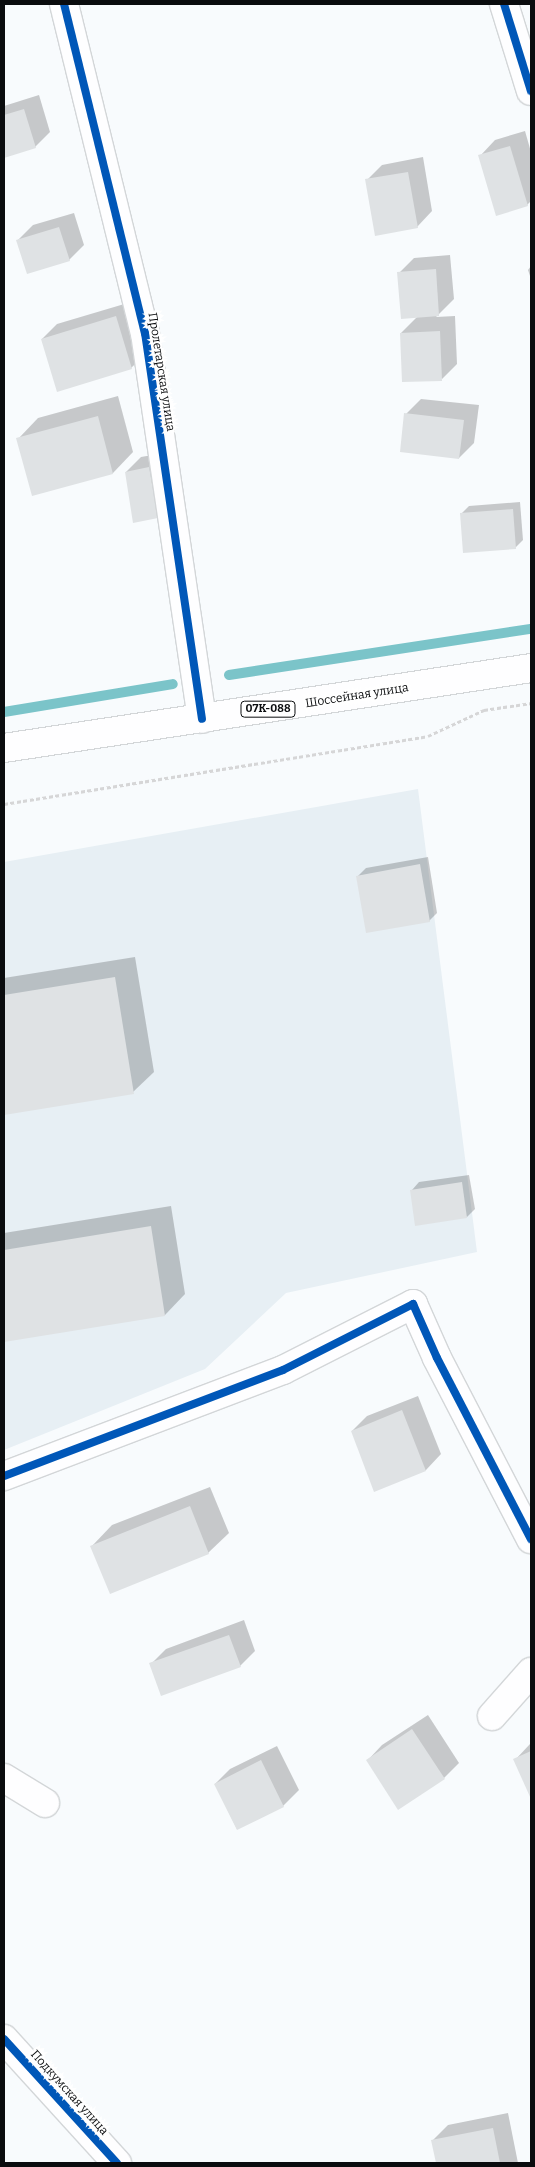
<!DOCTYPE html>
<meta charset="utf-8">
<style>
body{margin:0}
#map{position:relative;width:535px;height:2167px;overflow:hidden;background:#f8fbfd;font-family:Bitter,serif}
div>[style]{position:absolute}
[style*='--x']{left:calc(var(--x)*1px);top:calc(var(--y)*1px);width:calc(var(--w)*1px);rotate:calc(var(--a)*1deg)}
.built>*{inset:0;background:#e7eff4}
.shadow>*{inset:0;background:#0003}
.stream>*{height:10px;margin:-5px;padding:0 5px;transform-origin:5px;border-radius:5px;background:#7bc4c9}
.building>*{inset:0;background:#dfe2e4}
.path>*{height:3px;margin-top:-1.5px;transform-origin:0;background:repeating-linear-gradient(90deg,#d6d6d7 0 4px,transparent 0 6.5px)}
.roads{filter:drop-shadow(1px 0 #d3d6d8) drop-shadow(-1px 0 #d3d6d8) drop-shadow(0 1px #d3d6d8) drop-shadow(0 -1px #d3d6d8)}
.minor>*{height:28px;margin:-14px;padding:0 14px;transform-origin:14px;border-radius:14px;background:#fefeff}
.major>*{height:28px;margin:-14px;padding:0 14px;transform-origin:14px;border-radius:14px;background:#fefeff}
.cycleway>*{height:8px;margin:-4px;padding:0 4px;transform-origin:4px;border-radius:4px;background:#0057b8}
span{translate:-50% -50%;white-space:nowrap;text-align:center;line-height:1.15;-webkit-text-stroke:4.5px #fff;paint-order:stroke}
.shield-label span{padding:1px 4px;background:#fff;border:1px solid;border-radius:4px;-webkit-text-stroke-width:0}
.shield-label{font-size:11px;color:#0a0c0e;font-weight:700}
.street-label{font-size:12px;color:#0a0c0e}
.frame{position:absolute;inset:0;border:5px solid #0a0c0e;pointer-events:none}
</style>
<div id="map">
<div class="built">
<div style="clip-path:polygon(418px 789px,477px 1252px,286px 1293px,205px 1369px,4px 1450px,4px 862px)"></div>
</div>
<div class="shadow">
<div style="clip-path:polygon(39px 95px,50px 132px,35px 147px,4px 157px,4px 106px)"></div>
<div style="clip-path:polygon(525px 131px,531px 152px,531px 201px,527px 205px,480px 156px,495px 140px)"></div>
<div style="clip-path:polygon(423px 157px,432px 211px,417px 227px,367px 180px,382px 165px)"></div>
<div style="clip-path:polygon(74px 213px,84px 245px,69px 260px,18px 240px,33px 225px)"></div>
<div style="clip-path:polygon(450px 255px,454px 299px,436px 317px,455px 316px,457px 364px,442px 379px,401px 333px,418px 316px,399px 273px,414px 258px)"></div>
<div style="clip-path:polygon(531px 266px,531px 279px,528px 270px)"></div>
<div style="clip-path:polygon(131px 302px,147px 353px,131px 368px,42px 339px,57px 324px)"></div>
<div style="clip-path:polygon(118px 396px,133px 452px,113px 473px,33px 495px,18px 439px,38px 418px)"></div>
<div style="clip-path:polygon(421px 399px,479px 405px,474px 443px,459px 458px,406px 414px)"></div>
<div style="clip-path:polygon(164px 453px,172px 502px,157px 517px,126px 472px,141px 457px)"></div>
<div style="clip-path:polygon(520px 502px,523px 540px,515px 548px,461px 514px,469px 506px)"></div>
<div style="clip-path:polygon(428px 857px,437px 913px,429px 921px,358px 876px,366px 868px)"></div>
<div style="clip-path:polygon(135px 957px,154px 1072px,133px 1092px,4px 1114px,4px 978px)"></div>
<div style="clip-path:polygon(469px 1175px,475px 1209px,467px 1217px,412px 1190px,419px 1182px)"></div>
<div style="clip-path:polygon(171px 1206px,185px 1294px,165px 1315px,4px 1341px,4px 1233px)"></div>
<div style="clip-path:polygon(418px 1396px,441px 1454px,426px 1470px,375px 1490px,352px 1431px,367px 1416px)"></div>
<div style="clip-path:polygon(210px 1487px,229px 1533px,208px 1553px,92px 1546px,112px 1525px)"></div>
<div style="clip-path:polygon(244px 1620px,255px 1651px,240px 1666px,151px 1664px,166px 1649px)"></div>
<div style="clip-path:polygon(428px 1715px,459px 1763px,444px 1778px,367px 1761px,382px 1745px)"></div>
<div style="clip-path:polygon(530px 1744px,531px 1744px,531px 1796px,515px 1760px)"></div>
<div style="clip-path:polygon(277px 1746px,299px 1790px,283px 1806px,237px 1829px,215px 1784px,230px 1769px)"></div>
<div style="clip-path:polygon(508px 2113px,518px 2163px,437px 2163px,433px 2140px,448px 2125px)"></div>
</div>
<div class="stream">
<div style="--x:229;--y:675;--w:305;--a:-8.7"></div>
<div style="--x:4;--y:712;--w:171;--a:-9.4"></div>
</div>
<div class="building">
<div style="clip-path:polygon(24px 109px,36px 148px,4px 158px,4px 115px)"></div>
<div style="clip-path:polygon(510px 146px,528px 206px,496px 216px,478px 155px)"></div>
<div style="clip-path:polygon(408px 172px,418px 228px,375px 236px,365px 179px)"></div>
<div style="clip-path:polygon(59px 227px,70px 261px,27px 274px,16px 240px)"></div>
<div style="clip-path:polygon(436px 269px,439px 316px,401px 319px,397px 272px)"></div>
<div style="clip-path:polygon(116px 316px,132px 369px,57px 392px,41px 339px)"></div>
<div style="clip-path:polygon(440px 331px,442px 381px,402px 382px,400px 333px)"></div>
<div style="clip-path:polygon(404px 413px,464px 420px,459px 459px,400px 452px)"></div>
<div style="clip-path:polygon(98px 416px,113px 474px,32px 496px,16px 438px)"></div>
<div style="clip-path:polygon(149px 467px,158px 518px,133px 523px,125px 472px)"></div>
<div style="clip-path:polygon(513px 509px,516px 549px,463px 553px,460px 513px)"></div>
<div style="clip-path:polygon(420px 864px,430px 922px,366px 933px,356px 876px)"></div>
<div style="clip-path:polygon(115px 977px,134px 1094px,4px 1115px,4px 995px)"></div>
<div style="clip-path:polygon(462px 1182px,467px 1218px,415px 1226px,410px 1190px)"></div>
<div style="clip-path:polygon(151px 1226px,165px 1316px,4px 1342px,4px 1250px)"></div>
<div style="clip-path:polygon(402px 1410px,426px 1471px,374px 1492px,351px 1431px)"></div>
<div style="clip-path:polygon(190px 1506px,209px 1554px,110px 1594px,90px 1546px)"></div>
<div style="clip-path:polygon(229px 1635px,241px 1667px,161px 1696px,149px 1663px)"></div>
<div style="clip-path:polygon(412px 1729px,445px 1779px,398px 1810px,366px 1760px)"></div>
<div style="clip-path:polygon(531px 1751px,531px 1799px,513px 1759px)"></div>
<div style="clip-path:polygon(261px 1760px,284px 1807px,237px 1830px,214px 1784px)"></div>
<div style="clip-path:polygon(493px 2128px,500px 2163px,436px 2163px,431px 2140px)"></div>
</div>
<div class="path">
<div style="--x:4;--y:804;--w:429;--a:-9.1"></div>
<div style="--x:428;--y:736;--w:62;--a:-24.9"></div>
<div style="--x:484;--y:710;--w:48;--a:-8.5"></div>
</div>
<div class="roads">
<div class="minor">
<div style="--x:64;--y:4;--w:339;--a:76.2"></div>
<div style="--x:145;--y:333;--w:390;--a:81.6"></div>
<div style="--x:504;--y:4;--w:91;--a:72.8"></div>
<div style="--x:4;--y:1476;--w:298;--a:-20.8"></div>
<div style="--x:283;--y:1370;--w:146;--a:-26.9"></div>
<div style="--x:413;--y:1304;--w:59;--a:66"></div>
<div style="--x:437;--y:1358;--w:204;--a:62.6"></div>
<div style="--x:492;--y:1716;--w:59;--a:-48.4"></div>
<div style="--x:4;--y:1778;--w:48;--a:31.4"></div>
<div style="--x:4;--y:2039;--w:168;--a:47.7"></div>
</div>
<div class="major">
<div style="--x:4;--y:748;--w:533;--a:-8.63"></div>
</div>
</div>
<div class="cycleway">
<div style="--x:64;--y:4;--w:339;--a:76.2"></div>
<div style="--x:145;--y:333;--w:390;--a:81.6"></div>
<div style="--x:504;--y:4;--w:91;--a:72.8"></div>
<div style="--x:4;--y:1476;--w:298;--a:-20.8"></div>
<div style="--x:283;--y:1370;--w:146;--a:-26.9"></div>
<div style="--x:413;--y:1304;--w:59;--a:66"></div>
<div style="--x:437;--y:1358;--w:204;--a:62.6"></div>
<div style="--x:4;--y:2039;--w:168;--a:47.7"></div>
</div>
<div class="shield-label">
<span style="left:268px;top:709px">07К-088</span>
</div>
<div class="street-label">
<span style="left:161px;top:372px;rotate:81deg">Пролетарская улица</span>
<span style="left:357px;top:696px;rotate:-9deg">Шоссейная улица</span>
<span style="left:69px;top:2093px;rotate:48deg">Подкумская улица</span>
</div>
<div class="frame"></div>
</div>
